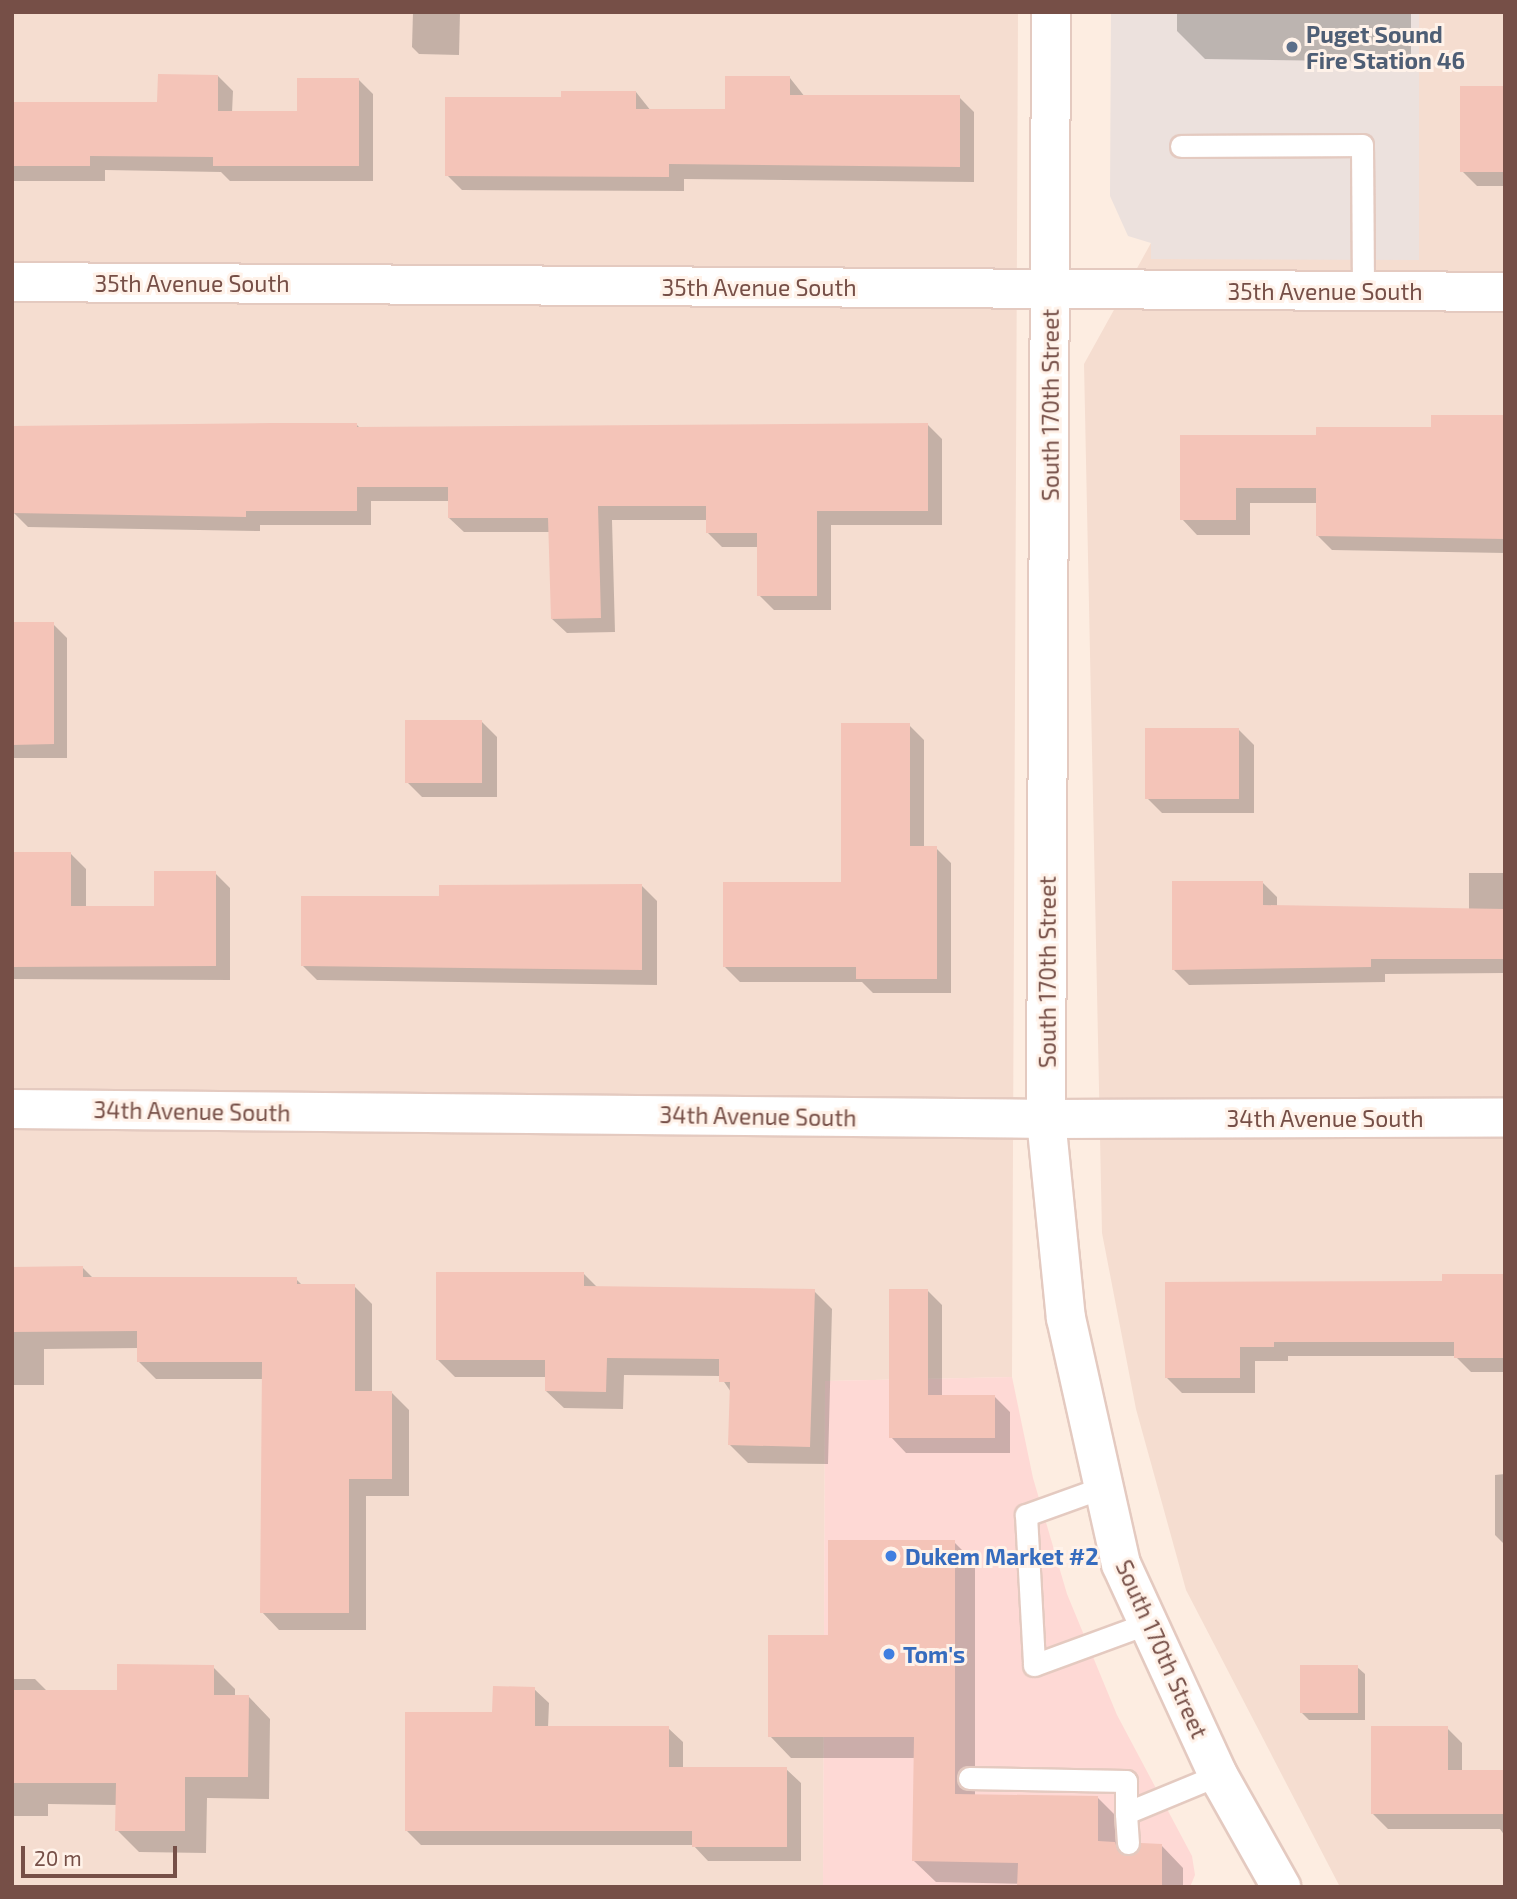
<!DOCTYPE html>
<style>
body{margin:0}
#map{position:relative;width:1517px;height:1899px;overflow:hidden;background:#fdede1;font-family:"Exo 2",sans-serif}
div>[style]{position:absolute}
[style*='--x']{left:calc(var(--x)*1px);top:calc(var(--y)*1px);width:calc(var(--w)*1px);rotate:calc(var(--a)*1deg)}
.residential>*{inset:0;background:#f5ddd0}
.commercial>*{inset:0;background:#fed9d5}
.industrial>*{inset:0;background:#ece1dd}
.shadow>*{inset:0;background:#0003}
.building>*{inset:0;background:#f4c4b8}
.roads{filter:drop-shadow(2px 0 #e4cac0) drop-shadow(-2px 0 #e4cac0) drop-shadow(0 2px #e4cac0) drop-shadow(0 -2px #e4cac0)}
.lane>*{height:21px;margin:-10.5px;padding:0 10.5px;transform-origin:10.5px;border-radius:10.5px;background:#fff}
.street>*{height:38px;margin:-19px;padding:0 19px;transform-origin:19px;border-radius:19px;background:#fff}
.secondary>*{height:38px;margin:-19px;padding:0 19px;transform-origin:19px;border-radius:19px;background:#fff}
.dots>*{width:19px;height:19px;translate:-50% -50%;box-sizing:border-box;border:4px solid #fff2e9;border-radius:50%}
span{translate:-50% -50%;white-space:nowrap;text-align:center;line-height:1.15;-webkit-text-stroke:6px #fff2e9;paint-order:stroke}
.service-label{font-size:23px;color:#4e5e75;font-weight:700}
.left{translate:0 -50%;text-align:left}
.street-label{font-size:23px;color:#764f47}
.shop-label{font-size:23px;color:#366cbe;font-weight:700}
.frame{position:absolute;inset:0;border:14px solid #764f47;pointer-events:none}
.scale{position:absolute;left:21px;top:1846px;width:156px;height:32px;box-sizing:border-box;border:4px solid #764f47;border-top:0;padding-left:9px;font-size:21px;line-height:24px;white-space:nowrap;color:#764f47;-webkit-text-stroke:5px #fff2e9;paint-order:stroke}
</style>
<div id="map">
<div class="residential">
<div style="clip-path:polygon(12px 12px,1018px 12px,1012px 1377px,825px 1381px,823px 1887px,12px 1887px)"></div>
<div style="clip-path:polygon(1419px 12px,1505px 12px,1505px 1887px,1340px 1887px,1186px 1590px,1136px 1409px,1102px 1233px,1084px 364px,1151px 243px,1418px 259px)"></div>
</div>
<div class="commercial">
<div style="clip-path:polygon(1012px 1377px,1033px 1478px,1067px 1594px,1117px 1715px,1192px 1856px,1195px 1875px,1190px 1887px,823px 1887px,825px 1381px)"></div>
</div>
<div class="industrial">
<div style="clip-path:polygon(1111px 12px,1419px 12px,1419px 260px,1151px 259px,1151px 243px,1128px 236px,1110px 196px)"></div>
</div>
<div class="shadow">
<div style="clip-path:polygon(413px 12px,460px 12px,459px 55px,419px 54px,412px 47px)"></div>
<div style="clip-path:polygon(1177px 12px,1411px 12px,1411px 62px,1205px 59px,1177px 31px)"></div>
<div style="clip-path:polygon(218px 76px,233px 91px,232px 113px,299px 113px,358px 79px,373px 94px,373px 181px,230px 181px,221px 172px,105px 170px,105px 181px,12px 181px,12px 103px,159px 103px)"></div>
<div style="clip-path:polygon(790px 78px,805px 97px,959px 97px,974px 112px,974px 182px,684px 179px,684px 191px,462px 190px,447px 175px,563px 99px,636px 92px,651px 111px,727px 111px)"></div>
<div style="clip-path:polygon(1505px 88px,1505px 186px,1477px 186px,1462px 171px)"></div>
<div style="clip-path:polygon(1505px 416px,1505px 553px,1332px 550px,1317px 535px,1317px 503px,1250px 503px,1250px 535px,1197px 535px,1182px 519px,1317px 437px,1432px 429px)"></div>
<div style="clip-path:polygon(356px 424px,361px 429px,927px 424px,942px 439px,942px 525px,831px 525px,831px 610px,774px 610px,759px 595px,759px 547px,722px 547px,707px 532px,707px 520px,612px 520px,615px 632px,567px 633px,552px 619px,550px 532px,464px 532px,449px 518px,449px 501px,371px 501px,371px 525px,260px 525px,260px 531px,28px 527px,13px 512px)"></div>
<div style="clip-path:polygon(12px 624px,53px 624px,67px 638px,67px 758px,12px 758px)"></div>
<div style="clip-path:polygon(482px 722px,497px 737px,497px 797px,422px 797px,407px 782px)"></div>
<div style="clip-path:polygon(909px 725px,924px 740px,924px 848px,936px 848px,951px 863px,951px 993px,873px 993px,862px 982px,740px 982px,725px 967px,842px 884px)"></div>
<div style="clip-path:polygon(1239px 730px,1254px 745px,1254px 813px,1162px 813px,1147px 798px)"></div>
<div style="clip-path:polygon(12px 854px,71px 854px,86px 869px,86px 908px,156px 908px,215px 873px,230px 888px,230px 980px,12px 979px)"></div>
<div style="clip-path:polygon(1469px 873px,1505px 873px,1505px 973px,1385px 974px,1385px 982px,1189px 985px,1174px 970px,1262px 882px,1277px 897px,1277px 907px,1469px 911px)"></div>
<div style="clip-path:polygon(642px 886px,657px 901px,657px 985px,317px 980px,302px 965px,441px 898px)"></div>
<div style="clip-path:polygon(83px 1268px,94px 1279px,296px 1279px,303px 1286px,354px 1286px,372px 1304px,372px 1393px,392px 1393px,409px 1410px,409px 1496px,366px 1496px,366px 1630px,279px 1630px,262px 1612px,263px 1379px,156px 1379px,139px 1362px,139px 1348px,44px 1349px,44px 1385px,12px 1385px,12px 1269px)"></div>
<div style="clip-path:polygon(583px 1273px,598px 1288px,814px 1291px,832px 1309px,828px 1464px,748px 1463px,730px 1445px,731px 1392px,720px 1376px,624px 1375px,623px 1409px,564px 1408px,546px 1391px,546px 1377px,455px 1377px,437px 1359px)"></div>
<div style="clip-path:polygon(1505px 1276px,1505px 1372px,1471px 1372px,1455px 1356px,1288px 1356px,1288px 1361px,1255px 1361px,1255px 1393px,1182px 1393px,1167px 1378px,1167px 1284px,1444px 1283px)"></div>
<div style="clip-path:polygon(927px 1290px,942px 1305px,942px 1397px,995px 1397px,1010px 1412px,1010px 1453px,906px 1453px,891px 1437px)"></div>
<div style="clip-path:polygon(1505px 1474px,1505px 1545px,1495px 1535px,1495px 1475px)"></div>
<div style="clip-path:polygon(954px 1542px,975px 1563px,975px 1796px,1098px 1798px,1119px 1819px,1119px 1848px,1128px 1858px,1162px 1846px,1183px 1868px,1183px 1887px,936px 1882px,914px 1861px,915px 1758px,791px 1758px,770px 1736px,829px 1637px)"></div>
<div style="clip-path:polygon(213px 1667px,235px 1689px,235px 1696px,248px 1696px,270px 1719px,269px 1799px,207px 1798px,206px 1853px,139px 1852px,117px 1830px,117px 1805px,48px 1804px,48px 1816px,12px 1816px,12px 1679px,35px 1679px,48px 1692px,119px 1692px)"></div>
<div style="clip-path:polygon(1357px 1667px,1365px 1674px,1365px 1720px,1309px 1720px,1302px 1713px)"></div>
<div style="clip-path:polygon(534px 1689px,549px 1703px,548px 1728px,668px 1728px,683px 1742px,683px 1769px,786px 1769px,801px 1783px,801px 1861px,708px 1861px,693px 1845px,421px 1845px,407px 1831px,494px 1714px)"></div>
<div style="clip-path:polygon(1447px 1728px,1462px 1743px,1462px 1772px,1505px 1772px,1505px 1836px,1500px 1829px,1388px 1829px,1373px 1814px)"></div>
</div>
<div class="building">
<div style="clip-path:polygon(158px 74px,218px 75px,218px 111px,297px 111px,297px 78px,359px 78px,359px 166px,213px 166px,213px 157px,90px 156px,90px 166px,12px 166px,12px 102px,157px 102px)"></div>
<div style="clip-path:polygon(725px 76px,790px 76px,790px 95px,960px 95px,960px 167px,669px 164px,669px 177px,445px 176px,445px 97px,561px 97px,561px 91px,636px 91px,636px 109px,725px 109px)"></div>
<div style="clip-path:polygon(1460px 86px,1505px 86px,1505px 172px,1460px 172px)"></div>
<div style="clip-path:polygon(1431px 415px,1505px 415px,1505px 539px,1316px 536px,1316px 488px,1236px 488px,1236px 520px,1180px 520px,1180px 435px,1316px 435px,1316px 427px,1431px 427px)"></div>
<div style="clip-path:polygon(271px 423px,357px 423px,357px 427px,928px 423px,928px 511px,817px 511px,817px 596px,757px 596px,757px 533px,706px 533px,706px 506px,598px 506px,601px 618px,551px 619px,548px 518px,448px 518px,448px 487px,357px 487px,357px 511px,246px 511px,246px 517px,12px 513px,12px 426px)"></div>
<div style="clip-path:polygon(12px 622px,54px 622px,54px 744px,12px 745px)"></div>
<div style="clip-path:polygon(405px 720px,482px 720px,482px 783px,405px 783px)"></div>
<div style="clip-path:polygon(841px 723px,910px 723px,910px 846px,937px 846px,937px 979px,856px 979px,856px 967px,723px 967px,723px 882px,841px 882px)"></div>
<div style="clip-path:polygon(1145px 728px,1239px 728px,1239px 799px,1145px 799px)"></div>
<div style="clip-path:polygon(12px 852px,71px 852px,71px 906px,154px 906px,154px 871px,216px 871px,216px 966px,12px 967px)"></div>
<div style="clip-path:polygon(1172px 881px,1263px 881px,1263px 905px,1505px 909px,1505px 959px,1371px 959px,1371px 967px,1172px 970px)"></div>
<div style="clip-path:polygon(642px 884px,642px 970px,301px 966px,301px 896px,439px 896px,439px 885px)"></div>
<div style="clip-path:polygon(83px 1266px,83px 1277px,297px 1277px,297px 1284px,355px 1284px,355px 1391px,392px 1391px,392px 1479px,349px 1479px,349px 1613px,260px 1613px,262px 1362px,137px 1362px,137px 1331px,12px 1332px,12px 1267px)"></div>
<div style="clip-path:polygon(436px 1272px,584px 1272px,584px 1286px,815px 1289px,810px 1447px,728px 1445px,730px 1382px,719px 1382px,719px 1359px,607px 1358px,606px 1392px,545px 1391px,545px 1360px,436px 1360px)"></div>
<div style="clip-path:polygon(1442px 1274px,1505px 1274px,1505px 1358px,1454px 1358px,1454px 1342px,1274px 1342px,1274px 1347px,1240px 1347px,1240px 1378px,1165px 1378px,1165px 1282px,1442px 1281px)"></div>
<div style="clip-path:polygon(889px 1289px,928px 1289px,928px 1395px,995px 1395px,995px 1438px,889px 1438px)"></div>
<div style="clip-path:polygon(828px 1540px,955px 1540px,955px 1794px,1098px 1796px,1098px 1841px,1115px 1842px,1118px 1851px,1128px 1856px,1136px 1853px,1141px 1843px,1162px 1844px,1162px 1887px,1017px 1887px,1018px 1863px,912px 1861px,914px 1737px,768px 1737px,768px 1635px,828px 1635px)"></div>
<div style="clip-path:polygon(117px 1664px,214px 1665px,214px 1695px,249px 1695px,248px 1777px,185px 1777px,185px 1831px,115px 1831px,116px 1783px,12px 1783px,12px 1690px,117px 1690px)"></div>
<div style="clip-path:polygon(1300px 1665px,1358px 1665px,1358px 1713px,1300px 1713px)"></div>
<div style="clip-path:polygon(493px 1686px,535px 1687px,535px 1726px,669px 1726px,669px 1767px,787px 1767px,787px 1847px,692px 1847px,692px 1831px,405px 1831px,405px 1712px,492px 1712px)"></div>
<div style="clip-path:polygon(1371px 1726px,1448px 1726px,1448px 1770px,1505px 1770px,1505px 1814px,1371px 1814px)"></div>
</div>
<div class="roads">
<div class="lane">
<div style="--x:1181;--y:146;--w:181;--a:-0.3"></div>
<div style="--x:1362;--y:145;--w:146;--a:89.6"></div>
<div style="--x:1104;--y:1487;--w:83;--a:160.3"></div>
<div style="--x:1026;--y:1515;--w:150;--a:86.9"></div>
<div style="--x:1034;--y:1665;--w:122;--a:-20.1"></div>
<div style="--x:969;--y:1778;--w:157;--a:1.1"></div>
<div style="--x:1126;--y:1781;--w:32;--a:90"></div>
<div style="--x:1128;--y:1843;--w:30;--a:-94"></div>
<div style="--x:1126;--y:1813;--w:100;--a:-22.4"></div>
</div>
<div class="street">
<div style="--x:12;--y:282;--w:1493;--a:0.38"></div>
<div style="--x:12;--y:1109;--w:1034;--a:0.55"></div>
<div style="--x:1046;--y:1119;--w:459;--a:-0.2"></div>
</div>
<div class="secondary">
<div style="--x:1051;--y:12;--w:1107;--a:90.26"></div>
<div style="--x:1046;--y:1119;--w:200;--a:84.3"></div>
<div style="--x:1066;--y:1318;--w:252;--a:77.4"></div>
<div style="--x:1121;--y:1564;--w:232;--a:65.3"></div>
<div style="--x:1218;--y:1775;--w:129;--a:60.6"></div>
</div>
</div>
<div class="dots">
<div style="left:1292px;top:47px;background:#5c6f8a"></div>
<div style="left:891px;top:1556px;background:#3f7fe0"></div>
<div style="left:889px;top:1654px;background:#3f7fe0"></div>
</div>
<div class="service-label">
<span class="left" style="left:1306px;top:47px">Puget Sound<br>Fire Station 46</span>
</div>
<div class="street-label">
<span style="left:192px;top:283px">35th Avenue South</span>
<span style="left:759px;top:287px">35th Avenue South</span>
<span style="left:1325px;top:291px">35th Avenue South</span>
<span style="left:1050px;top:405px;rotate:-90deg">South 170th Street</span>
<span style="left:1047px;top:972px;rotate:-90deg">South 170th Street</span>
<span style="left:192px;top:1111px;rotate:1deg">34th Avenue South</span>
<span style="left:758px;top:1116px;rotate:1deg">34th Avenue South</span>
<span style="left:1325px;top:1118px">34th Avenue South</span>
<span style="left:1162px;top:1649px;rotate:66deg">South 170th Street</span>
</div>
<div class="shop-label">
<span class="left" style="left:905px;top:1556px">Dukem Market #2</span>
<span class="left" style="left:903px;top:1654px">Tom's</span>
</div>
<div class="frame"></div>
<div class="scale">20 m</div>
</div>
